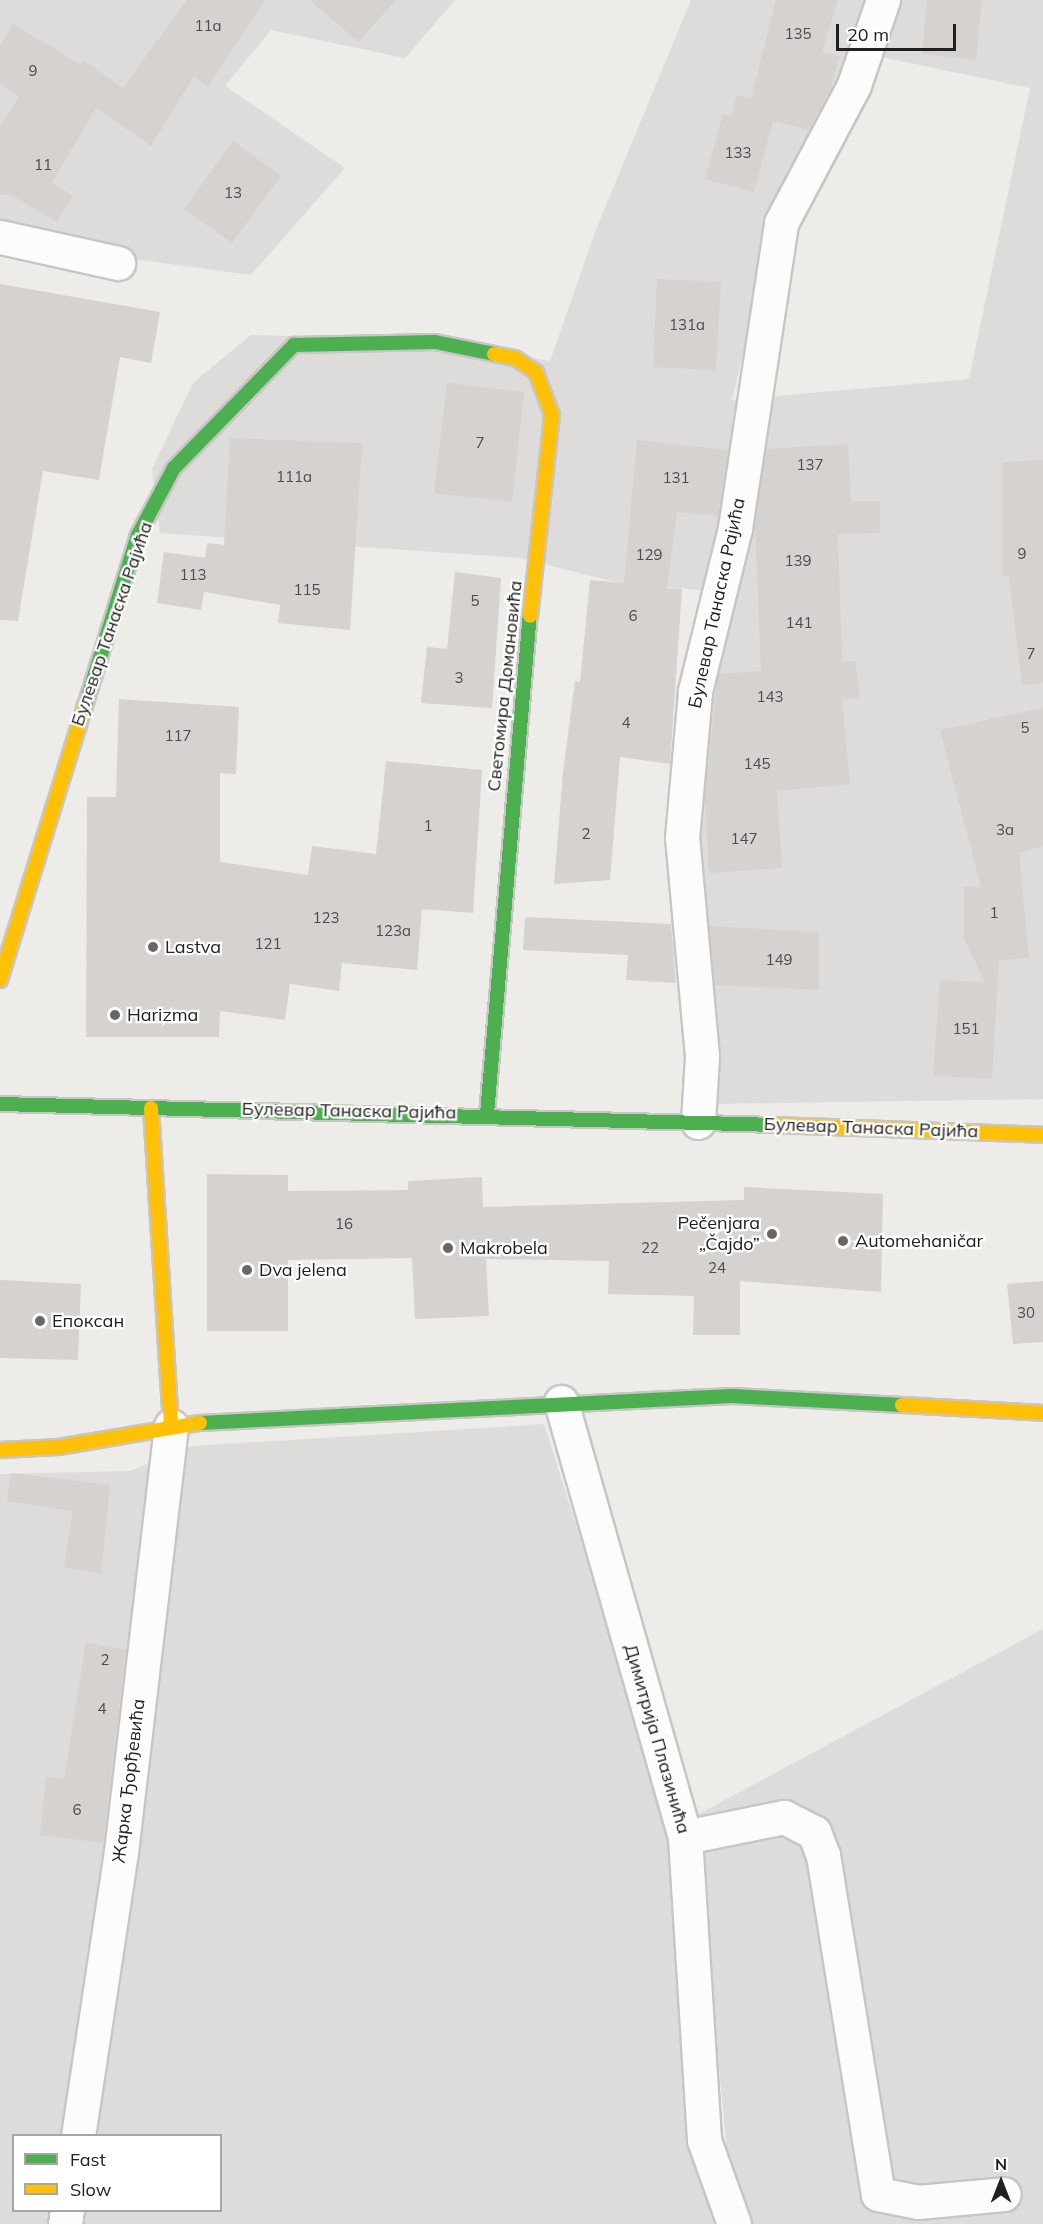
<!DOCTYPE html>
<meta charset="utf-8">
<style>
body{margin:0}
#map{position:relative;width:1043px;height:2224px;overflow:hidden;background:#eeece9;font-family:Mulish,sans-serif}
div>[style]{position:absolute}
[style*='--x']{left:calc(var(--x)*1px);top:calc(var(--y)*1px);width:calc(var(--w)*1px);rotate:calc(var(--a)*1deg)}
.residential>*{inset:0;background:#dddcda}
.building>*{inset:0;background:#d5d2d0}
.roads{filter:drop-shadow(2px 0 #c7c6c5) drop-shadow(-2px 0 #c7c6c5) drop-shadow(0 2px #c7c6c5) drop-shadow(0 -2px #c7c6c5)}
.street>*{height:33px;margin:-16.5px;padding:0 16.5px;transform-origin:16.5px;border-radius:16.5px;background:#fcfcfc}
.fast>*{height:14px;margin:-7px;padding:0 7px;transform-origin:7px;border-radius:7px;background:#4caf50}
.slow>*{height:14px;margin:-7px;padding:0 7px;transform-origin:7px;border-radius:7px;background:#ffc107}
.dots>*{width:16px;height:16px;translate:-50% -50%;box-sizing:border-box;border:3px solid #fff;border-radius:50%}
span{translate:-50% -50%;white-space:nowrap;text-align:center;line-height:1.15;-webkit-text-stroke:4.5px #fff;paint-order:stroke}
.number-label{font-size:15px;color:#4d4c4c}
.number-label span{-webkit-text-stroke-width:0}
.street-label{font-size:18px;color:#202020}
.poi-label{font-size:18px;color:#202020}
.left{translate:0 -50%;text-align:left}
.right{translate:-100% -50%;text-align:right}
.legend{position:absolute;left:12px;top:2134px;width:210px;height:78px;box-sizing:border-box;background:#fff;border:2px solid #a6a6a6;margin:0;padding:8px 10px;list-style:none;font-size:18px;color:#202020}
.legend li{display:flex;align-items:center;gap:12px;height:30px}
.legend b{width:30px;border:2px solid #a6a6a6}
.north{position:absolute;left:971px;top:2152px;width:60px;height:60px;-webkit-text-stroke:4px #fff;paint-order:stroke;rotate:0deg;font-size:16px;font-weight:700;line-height:24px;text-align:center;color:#202020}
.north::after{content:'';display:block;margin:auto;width:21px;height:27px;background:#202020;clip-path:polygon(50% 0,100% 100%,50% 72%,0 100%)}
.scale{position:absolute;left:836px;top:24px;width:120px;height:27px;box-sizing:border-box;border:3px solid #202020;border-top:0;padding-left:8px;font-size:18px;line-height:21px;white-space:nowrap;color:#202020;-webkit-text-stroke:4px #fff;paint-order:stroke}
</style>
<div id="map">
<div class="residential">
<div style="clip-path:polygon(0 0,455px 0,405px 58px,271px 30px,225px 86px,345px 168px,251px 275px,43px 247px,0 235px)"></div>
<div style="clip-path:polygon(691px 0,875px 0,866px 34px,776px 213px,732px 400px,969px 379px,1030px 88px,876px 56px,891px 0,1043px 0,1043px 1099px,710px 1104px,717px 1035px,706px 954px,696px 786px,707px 591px,615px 582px,520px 558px,160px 533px,152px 469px,193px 383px,251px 335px,423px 340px,550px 361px,597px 227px)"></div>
<div style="clip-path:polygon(evenodd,544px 1424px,675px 1837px,720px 2224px,0 2224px,0 1474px,130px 1471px,192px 1446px,544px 1424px,14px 2136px,220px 2136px,220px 2210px,14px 2210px,14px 2136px)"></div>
<div style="clip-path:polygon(1043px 1629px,1043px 2224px,734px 2224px,695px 1816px)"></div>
</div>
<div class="building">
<div style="clip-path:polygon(187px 0,265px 0,208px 87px,194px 76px,151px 146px,96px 108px,52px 182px,73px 196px,57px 222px,11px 195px,0 195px,0 127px,19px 96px,0 84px,0 46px,13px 24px,80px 64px,83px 60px,123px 88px)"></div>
<div style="clip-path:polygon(310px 0,396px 0,358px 42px)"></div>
<div style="clip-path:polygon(776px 0,838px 0,822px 52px,840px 56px,831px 87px,809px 130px,773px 121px,754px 192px,705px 179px,723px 114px,731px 116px,737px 95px,751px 99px)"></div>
<div style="clip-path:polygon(927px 0,982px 0,976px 60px,922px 54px)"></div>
<div style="clip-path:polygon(233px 141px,281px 176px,232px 243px,184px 209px)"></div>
<div style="clip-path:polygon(657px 279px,721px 282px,716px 370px,653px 367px)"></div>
<div style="clip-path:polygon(0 284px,160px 312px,151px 363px,120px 357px,99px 480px,43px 471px,18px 621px,0 620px)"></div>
<div style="clip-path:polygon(447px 383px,524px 392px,512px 502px,434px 493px)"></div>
<div style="clip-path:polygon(230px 438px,362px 443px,350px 630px,278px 623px,280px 605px,204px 592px,201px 610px,157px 603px,164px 552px,205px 558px,207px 543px,224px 545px)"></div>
<div style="clip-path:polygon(637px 440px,728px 450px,718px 516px,677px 512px,667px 588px,682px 589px,670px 764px,620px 757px,610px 880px,554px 884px,563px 772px,575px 681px,580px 682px,590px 580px,624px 583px)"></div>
<div style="clip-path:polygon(848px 444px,851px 501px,880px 501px,880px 533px,838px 534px,842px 662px,855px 661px,860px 697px,842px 699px,850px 784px,777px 791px,782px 868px,709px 873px,705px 796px,718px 674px,761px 671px,755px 520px,766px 449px)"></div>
<div style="clip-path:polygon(1043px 460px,1043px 683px,1022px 685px,1009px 576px,1002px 576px,1002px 462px)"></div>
<div style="clip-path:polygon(455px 572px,501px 578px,492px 708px,421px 703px,427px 647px,447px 649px)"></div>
<div style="clip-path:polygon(119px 699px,239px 707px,236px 774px,220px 773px,220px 862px,308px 875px,312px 846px,376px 854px,386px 761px,482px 770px,473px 913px,422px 909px,417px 970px,342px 963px,339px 991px,290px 984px,285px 1020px,220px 1011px,219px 1037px,86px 1037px,87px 797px,116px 797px)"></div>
<div style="clip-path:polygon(1043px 708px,1043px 846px,1019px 853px,1029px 958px,999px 960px,992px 1079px,933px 1076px,940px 980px,985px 982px,964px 939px,964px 887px,981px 887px,940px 730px)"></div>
<div style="clip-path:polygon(525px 917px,671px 924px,676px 983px,626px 980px,628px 955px,523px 950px)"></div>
<div style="clip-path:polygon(709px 926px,819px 932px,819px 990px,714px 985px)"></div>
<div style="clip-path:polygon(207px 1174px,288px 1175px,288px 1191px,408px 1190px,408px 1181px,482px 1177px,483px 1207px,744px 1200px,744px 1187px,883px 1194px,881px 1292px,740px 1281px,740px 1335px,693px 1335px,694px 1296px,608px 1294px,609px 1261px,486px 1259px,489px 1316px,415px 1319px,412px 1258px,288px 1260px,288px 1331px,207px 1331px)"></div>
<div style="clip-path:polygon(0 1280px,81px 1284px,78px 1360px,0 1358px)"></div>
<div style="clip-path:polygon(1043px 1281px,1043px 1342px,1013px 1344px,1007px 1284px)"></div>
<div style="clip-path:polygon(11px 1473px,110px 1485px,101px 1574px,64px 1567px,73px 1511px,7px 1501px)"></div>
<div style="clip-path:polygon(86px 1642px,126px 1650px,103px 1843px,40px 1835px,46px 1777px,64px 1779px)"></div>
</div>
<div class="roads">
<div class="street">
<div style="--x:0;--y:237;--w:121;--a:12.4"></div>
<div style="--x:698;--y:1122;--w:66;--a:-86.5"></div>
<div style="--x:702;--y:1056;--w:219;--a:-95.2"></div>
<div style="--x:682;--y:838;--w:148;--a:-84.9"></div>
<div style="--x:695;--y:691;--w:168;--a:-76.2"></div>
<div style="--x:735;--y:528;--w:308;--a:-81.4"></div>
<div style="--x:781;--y:223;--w:156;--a:-62.1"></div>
<div style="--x:854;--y:85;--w:90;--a:-71.2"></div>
<div style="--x:561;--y:1402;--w:452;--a:74.1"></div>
<div style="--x:685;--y:1837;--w:304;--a:86.4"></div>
<div style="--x:704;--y:2140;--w:89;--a:70.3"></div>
<div style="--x:685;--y:1837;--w:101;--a:-11.4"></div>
<div style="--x:784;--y:1817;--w:34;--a:27"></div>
<div style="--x:814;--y:1832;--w:25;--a:69"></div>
<div style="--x:823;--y:1855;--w:343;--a:80.8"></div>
<div style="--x:878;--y:2194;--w:41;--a:11.3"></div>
<div style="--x:918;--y:2202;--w:86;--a:-5.3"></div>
<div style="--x:78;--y:2136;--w:287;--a:-81.4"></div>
<div style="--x:121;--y:1852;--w:429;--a:-83.3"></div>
<div style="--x:65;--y:2224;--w:14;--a:-82"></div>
</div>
<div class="fast">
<div style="--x:85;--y:706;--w:179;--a:-72.8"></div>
<div style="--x:138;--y:535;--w:76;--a:-61.8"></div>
<div style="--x:174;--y:468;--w:172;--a:-45.7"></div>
<div style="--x:294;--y:345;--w:141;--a:-1.2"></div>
<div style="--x:435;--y:342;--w:60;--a:11.5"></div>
<div style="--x:0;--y:1104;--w:774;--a:1.55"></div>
<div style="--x:487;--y:1114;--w:500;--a:-85.1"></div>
<div style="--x:200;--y:1423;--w:533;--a:-2.91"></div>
<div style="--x:732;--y:1396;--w:170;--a:3"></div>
</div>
<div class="slow">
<div style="--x:494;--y:354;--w:21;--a:11"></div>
<div style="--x:515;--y:358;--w:25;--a:34"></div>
<div style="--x:536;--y:372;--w:46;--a:69.6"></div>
<div style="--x:552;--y:415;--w:202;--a:96.2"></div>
<div style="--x:0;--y:980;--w:287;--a:-72.8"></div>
<div style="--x:151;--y:1108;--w:319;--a:86.4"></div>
<div style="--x:774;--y:1125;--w:269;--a:2.1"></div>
<div style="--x:902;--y:1405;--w:141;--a:3.2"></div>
<div style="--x:0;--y:1450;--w:59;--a:-2.9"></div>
<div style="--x:59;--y:1447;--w:143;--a:-9.7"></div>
</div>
</div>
<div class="dots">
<div style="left:153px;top:947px;background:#686766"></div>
<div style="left:115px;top:1015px;background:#686766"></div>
<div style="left:772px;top:1234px;background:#686766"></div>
<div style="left:843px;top:1241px;background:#686766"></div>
<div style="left:448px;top:1248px;background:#686766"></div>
<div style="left:247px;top:1270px;background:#686766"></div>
<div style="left:40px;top:1321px;background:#686766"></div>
</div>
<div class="number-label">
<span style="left:208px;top:26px">11a</span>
<span style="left:798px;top:34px">135</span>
<span style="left:33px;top:71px">9</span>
<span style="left:738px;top:153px">133</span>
<span style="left:43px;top:165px">11</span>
<span style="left:233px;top:193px">13</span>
<span style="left:687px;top:325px">131a</span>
<span style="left:480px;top:443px">7</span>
<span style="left:810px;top:465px">137</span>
<span style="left:294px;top:477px">111a</span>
<span style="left:676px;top:478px">131</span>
<span style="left:1022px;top:554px">9</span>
<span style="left:649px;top:555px">129</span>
<span style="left:798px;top:561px">139</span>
<span style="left:193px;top:575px">113</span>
<span style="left:307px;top:590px">115</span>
<span style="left:475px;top:601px">5</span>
<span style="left:633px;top:616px">6</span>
<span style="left:799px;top:623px">141</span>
<span style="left:1031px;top:654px">7</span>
<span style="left:459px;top:678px">3</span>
<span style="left:770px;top:697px">143</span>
<span style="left:626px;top:723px">4</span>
<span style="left:1025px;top:728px">5</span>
<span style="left:178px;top:736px">117</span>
<span style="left:757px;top:764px">145</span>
<span style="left:428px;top:826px">1</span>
<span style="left:1005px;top:830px">3a</span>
<span style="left:586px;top:834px">2</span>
<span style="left:744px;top:839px">147</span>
<span style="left:994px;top:913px">1</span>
<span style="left:326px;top:918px">123</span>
<span style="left:393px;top:931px">123a</span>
<span style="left:268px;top:944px">121</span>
<span style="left:779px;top:960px">149</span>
<span style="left:966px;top:1029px">151</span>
<span style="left:344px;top:1224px">16</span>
<span style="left:650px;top:1248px">22</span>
<span style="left:717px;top:1268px">24</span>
<span style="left:1026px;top:1313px">30</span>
<span style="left:105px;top:1660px">2</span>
<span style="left:102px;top:1709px">4</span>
<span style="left:77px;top:1810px">6</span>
</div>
<div class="street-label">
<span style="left:717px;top:603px;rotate:-78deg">Булевар Танаска Рајића</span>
<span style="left:112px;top:624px;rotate:-71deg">Булевар Танаска Рајића</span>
<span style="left:505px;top:686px;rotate:-84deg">Светомира Домановића</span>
<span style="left:349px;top:1111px;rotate:1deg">Булевар Танаска Рајића</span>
<span style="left:871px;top:1128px;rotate:2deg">Булевар Танаска Рајића</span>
<span style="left:657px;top:1739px;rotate:74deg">Димитрија Плазинића</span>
<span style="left:129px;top:1781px;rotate:-83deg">Жарка Ђорђевића</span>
</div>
<div class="poi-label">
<span class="left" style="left:165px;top:947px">Lastva</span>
<span class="left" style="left:127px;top:1015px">Harizma</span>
<span class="right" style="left:760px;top:1234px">Pečenjara<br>„Čajdo”</span>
<span class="left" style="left:855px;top:1241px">Automehaničar</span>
<span class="left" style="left:460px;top:1248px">Makrobela</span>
<span class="left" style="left:259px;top:1270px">Dva jelena</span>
<span class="left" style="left:52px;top:1321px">Епоксан</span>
</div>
<ul class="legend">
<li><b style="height:8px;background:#4caf50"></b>Fast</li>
<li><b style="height:8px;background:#ffc107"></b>Slow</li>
</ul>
<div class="north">N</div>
<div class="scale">20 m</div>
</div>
